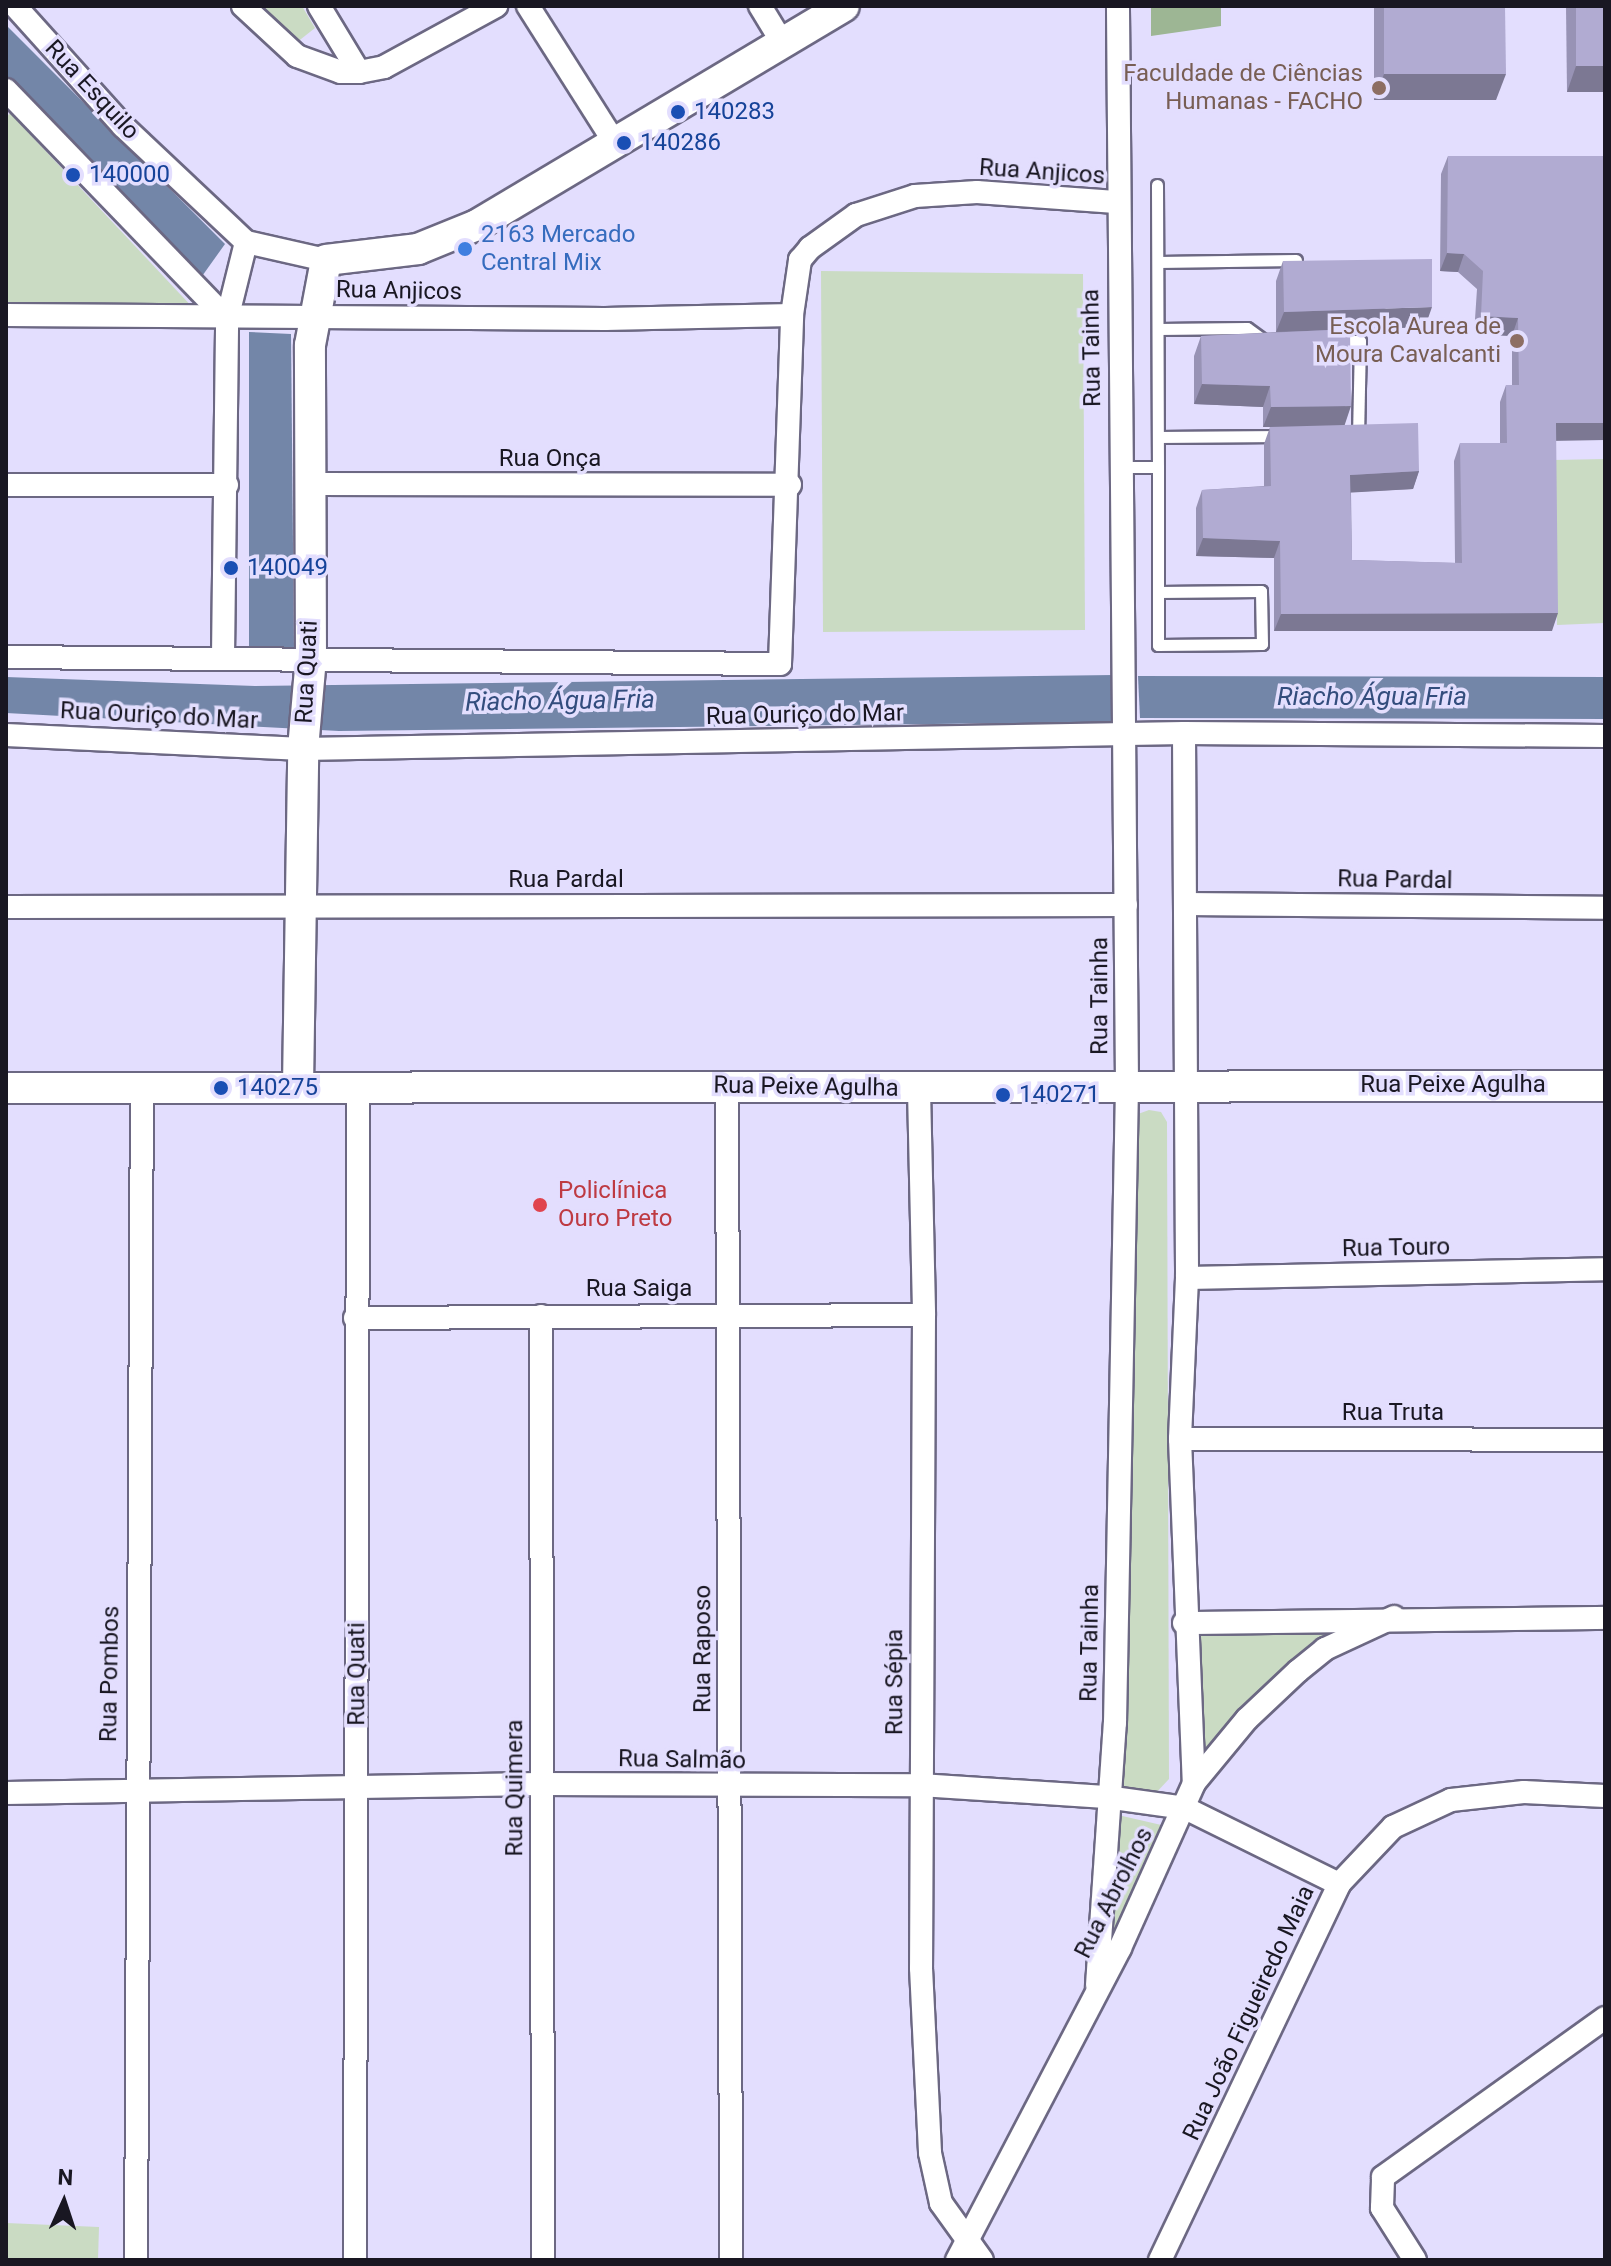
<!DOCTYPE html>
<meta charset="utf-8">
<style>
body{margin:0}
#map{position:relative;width:1611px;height:2266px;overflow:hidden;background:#e3defe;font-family:Roboto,sans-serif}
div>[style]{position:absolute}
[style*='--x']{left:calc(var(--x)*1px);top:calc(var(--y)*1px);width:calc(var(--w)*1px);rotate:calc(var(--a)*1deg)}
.green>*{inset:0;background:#cadbc3}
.forest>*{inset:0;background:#9db694}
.water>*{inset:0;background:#7386a8}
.roads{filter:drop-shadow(2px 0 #6c6883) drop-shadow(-2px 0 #6c6883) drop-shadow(0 2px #6c6883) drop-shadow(0 -2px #6c6883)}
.lane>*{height:11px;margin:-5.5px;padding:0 5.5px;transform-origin:5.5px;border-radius:5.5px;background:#fff}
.street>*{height:22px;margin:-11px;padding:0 11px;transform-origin:11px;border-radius:11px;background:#fff}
.secondary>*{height:30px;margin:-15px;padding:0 15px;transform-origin:15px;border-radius:15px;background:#fff}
.wall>*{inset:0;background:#9893b5}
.shaded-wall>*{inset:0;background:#7c7893}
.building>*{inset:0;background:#b1abd2}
.dots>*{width:22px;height:22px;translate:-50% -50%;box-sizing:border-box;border:4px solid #e3defe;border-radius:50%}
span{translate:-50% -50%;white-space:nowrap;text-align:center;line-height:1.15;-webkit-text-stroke:7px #e3defe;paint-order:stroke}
.education-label{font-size:24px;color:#785e54}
.right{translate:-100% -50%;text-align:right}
.street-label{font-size:24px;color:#191722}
.transit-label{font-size:24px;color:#164399}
.left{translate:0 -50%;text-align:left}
.shop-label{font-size:24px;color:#366cbe}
.health-label{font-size:24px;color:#be3a42}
.water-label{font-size:26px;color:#334d7d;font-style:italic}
.frame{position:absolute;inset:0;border:8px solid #191722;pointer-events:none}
.north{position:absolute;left:24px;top:2162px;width:80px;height:80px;-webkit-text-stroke:6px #e3defe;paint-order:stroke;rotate:3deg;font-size:22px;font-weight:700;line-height:32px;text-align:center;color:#191722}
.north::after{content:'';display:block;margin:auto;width:28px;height:36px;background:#191722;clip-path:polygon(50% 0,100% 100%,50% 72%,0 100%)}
</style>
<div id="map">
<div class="green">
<div style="clip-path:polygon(249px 6px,302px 6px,315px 28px,296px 43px)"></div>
<div style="clip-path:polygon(10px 113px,196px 311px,6px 308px,6px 118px)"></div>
<div style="clip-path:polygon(821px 271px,1083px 274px,1085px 630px,823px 632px)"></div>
<div style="clip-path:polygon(1605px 459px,1605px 623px,1557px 625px,1553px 460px)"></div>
<div style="clip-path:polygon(1149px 1110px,1161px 1112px,1167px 1122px,1169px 1779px,1153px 1796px,1119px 1789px,1134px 1125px,1138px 1114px)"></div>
<div style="clip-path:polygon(1191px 1634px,1336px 1634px,1199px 1764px)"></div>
<div style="clip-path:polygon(1118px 1815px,1170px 1827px,1104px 1965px)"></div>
<div style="clip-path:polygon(6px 2223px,99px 2227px,98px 2260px,6px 2260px)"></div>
</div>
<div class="forest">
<div style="clip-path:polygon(1151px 6px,1221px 6px,1221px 26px,1151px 36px)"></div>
</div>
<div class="water">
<div style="clip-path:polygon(6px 25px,225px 244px,200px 279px,6px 76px)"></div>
<div style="clip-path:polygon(249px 332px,291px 334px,294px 651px,249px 650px)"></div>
<div style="clip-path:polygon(1114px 675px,1114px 722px,339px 731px,6px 713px,6px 677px,255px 686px)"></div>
<div style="clip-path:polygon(1138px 676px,1605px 677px,1605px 719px,1140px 718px)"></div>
</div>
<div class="roads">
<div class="lane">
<div style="--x:1157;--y:185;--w:282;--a:89.8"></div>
<div style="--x:1158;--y:467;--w:178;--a:90"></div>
<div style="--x:1158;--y:645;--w:104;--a:-0.6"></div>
<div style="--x:1262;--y:644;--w:53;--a:-91.1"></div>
<div style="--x:1261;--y:591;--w:103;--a:179.4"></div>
<div style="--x:1158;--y:262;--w:138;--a:-0.8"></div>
<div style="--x:1158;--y:329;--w:89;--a:-0.6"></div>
<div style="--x:1247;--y:328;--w:22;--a:36"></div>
<div style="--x:1338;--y:341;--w:22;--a:0"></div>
<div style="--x:1360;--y:341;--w:94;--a:91.2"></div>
<div style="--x:1158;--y:437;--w:123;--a:-0.5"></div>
<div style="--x:1120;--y:467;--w:38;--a:0"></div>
</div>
<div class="street">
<div style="--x:15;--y:6;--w:161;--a:48"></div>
<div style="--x:123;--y:126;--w:169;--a:43.3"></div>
<div style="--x:246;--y:242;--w:82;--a:12.7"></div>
<div style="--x:243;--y:6;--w:74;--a:42.8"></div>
<div style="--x:297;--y:56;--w:47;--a:20"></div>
<div style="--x:341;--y:72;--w:18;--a:0"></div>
<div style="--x:359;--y:72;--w:25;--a:-11"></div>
<div style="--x:384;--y:67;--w:128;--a:-28.6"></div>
<div style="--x:319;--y:6;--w:77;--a:58.8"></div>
<div style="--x:528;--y:6;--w:162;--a:57.6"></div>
<div style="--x:760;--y:6;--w:42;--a:58.6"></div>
<div style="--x:6;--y:90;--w:318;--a:46"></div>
<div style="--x:6;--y:315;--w:599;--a:0.38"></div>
<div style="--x:605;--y:319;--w:187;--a:-1.2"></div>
<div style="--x:310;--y:484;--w:480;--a:0.1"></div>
<div style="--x:6;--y:485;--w:221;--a:0"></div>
<div style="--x:6;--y:657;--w:774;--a:0.52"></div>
<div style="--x:780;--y:664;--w:349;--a:-88"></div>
<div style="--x:792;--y:315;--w:56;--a:-81.7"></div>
<div style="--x:800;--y:260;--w:16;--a:-50"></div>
<div style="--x:810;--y:248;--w:57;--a:-35.7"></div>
<div style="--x:856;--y:215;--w:62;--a:-17.9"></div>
<div style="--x:915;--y:196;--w:62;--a:-3.7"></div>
<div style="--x:977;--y:192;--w:139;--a:4.1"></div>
<div style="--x:223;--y:657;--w:338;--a:-89.3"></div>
<div style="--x:227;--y:319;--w:79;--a:-76.1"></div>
<div style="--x:1184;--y:733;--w:545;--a:89.68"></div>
<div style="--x:1187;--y:1278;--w:161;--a:92.5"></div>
<div style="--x:1180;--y:1439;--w:344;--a:87.7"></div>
<div style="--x:6;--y:735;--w:297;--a:2.7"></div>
<div style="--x:303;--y:749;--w:881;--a:-1.04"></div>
<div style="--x:1184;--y:733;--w:421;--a:0.4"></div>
<div style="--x:1185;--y:904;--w:420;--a:0.5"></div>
<div style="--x:6;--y:907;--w:1120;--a:-0.1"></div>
<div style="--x:727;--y:1085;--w:1175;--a:89.8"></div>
<div style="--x:919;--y:1090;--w:225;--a:88.7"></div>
<div style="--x:924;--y:1315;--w:653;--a:90.26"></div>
<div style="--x:921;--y:1968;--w:185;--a:87.2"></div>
<div style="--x:930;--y:2153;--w:51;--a:77.6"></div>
<div style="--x:941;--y:2203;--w:70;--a:54.3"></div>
<div style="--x:1187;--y:1278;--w:418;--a:-1.2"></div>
<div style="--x:541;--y:1316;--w:944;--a:89.88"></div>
<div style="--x:355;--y:1318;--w:569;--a:-0.3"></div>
<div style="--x:1180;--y:1439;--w:425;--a:0.1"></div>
<div style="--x:1184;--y:1623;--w:421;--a:-0.7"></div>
<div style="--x:6;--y:1793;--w:534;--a:-0.97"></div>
<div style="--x:540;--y:1784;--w:380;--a:0.2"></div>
<div style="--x:920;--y:1785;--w:186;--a:3.7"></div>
<div style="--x:1106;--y:1797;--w:80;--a:7.9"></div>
<div style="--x:1185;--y:1808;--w:172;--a:26.3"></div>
<div style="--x:1097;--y:1985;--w:263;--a:-86.1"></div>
<div style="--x:1115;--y:1723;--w:639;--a:-88.92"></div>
<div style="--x:1127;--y:1084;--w:1078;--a:-90.48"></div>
<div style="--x:136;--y:2260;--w:1171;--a:-89.71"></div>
<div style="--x:355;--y:2260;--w:1172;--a:-89.85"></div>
<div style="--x:957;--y:2260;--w:352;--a:-62.4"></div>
<div style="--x:1120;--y:1948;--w:181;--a:-65.8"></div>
<div style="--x:1194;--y:1783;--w:83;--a:-50.4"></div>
<div style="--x:1247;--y:1719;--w:70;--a:-43.3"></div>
<div style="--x:1298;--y:1671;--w:35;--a:-39"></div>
<div style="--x:1325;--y:1649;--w:76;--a:-24.9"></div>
<div style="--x:1160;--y:2260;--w:416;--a:-64.5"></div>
<div style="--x:1339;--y:1884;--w:79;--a:-46.5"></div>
<div style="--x:1393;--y:1827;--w:64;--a:-25"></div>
<div style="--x:1451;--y:1800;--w:73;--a:-6.3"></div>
<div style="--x:1524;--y:1792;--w:81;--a:2.8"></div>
<div style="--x:1415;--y:2260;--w:62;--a:-122.4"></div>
<div style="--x:1382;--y:2208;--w:31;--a:-88"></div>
<div style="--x:1383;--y:2177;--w:273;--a:-35.6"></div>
</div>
<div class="secondary">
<div style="--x:298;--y:1086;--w:337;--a:-89.1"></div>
<div style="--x:303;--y:749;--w:92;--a:-85"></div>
<div style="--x:311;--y:657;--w:312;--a:-90.2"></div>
<div style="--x:310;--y:345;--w:86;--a:-79.3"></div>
<div style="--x:326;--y:260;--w:93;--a:-6.8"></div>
<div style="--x:418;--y:249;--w:64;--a:-22.1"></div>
<div style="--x:477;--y:225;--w:427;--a:-30.8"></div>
<div style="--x:6;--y:1088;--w:1599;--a:-0.07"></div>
</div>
</div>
<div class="wall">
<div style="clip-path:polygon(1374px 6px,1505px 6px,1496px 100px,1374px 100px)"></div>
<div style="clip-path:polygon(1566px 6px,1605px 6px,1605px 92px,1567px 92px)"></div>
<div style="clip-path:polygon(1448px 156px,1605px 156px,1556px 441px,1552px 631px,1274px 631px,1274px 558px,1196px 556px,1196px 508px,1202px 490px,1264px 486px,1264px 444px,1270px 427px,1263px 427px,1263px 407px,1194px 404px,1194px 356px,1201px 336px,1276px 332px,1276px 281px,1283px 261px,1425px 327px,1350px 330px,1344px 425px,1419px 471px,1413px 489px,1351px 492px,1352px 560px,1455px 563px,1454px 461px,1460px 443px,1500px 443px,1500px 402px,1506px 385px,1512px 385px,1512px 336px,1474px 334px,1477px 289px,1458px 272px,1440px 271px,1441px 174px)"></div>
</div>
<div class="shaded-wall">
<div style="clip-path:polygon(1576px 66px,1605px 66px,1605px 92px,1567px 92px)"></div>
<div style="clip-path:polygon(1384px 74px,1506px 74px,1496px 100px,1374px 100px)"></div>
<div style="clip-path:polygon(1447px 253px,1464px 254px,1458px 272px,1440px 271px)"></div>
<div style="clip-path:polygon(1432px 307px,1425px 327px,1276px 332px,1284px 312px)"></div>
<div style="clip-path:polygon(1481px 316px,1518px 318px,1512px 336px,1474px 334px)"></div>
<div style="clip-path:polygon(1202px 384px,1270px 386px,1263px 407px,1194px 404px)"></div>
<div style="clip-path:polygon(1351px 406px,1344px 427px,1263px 427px,1271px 407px)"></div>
<div style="clip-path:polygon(1556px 423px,1605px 423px,1605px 440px,1549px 441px)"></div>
<div style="clip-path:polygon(1419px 471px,1413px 489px,1344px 493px,1350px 475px)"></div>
<div style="clip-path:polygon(1203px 538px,1280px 541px,1274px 558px,1196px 556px)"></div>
<div style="clip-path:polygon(1558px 613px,1552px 631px,1274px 631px,1281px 614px)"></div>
</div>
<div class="building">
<div style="clip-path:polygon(1384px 6px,1505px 6px,1506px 74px,1384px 74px)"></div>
<div style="clip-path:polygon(1576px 6px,1605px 6px,1605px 66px,1576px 66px)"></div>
<div style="clip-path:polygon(1448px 156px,1605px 156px,1605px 423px,1556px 423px,1558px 613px,1281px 614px,1280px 541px,1203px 538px,1202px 490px,1271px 486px,1270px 427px,1418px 423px,1419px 471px,1350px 475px,1352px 560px,1462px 563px,1460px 443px,1507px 443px,1506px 385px,1519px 385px,1518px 318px,1481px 316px,1483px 271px,1464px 254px,1447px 253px)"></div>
<div style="clip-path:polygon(1432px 259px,1432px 307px,1284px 312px,1283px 261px)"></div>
<div style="clip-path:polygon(1350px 329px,1351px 406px,1271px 407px,1270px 386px,1202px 384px,1201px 336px)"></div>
</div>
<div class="dots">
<div style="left:1379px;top:88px;background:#8d6e63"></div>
<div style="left:678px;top:112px;background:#1a4fb4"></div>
<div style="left:624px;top:143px;background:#1a4fb4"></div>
<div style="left:73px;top:175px;background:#1a4fb4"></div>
<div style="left:465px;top:249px;background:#3f7fe0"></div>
<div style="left:1517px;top:341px;background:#8d6e63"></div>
<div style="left:231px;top:568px;background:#1a4fb4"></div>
<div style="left:221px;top:1088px;background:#1a4fb4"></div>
<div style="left:1003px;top:1095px;background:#1a4fb4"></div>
<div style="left:540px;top:1205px;background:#e0444e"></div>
</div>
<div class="education-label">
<span class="right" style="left:1363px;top:88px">Faculdade de Ciências<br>Humanas - FACHO</span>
<span class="right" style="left:1501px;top:341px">Escola Aurea de<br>Moura Cavalcanti</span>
</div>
<div class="street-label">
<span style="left:92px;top:90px;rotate:47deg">Rua Esquilo</span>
<span style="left:1042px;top:172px;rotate:4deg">Rua Anjicos</span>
<span style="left:399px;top:291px;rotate:1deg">Rua Anjicos</span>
<span style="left:1092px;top:348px;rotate:-91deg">Rua Tainha</span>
<span style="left:550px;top:459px">Rua Onça</span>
<span style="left:307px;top:672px;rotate:-87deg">Rua Quati</span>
<span style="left:805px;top:715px;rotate:-1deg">Rua Ouriço do Mar</span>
<span style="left:159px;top:716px;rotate:3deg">Rua Ouriço do Mar</span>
<span style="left:566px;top:880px">Rua Pardal</span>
<span style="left:1395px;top:880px;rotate:1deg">Rua Pardal</span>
<span style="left:1100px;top:996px;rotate:-90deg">Rua Tainha</span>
<span style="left:1453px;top:1085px">Rua Peixe Agulha</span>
<span style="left:806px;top:1087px;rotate:1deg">Rua Peixe Agulha</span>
<span style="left:1396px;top:1248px;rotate:-1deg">Rua Touro</span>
<span style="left:639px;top:1289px">Rua Saiga</span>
<span style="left:1393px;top:1413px">Rua Truta</span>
<span style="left:1090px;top:1643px;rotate:-89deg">Rua Tainha</span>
<span style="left:703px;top:1649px;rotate:-90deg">Rua Raposo</span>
<span style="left:110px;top:1674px;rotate:-89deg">Rua Pombos</span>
<span style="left:357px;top:1674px;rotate:-90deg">Rua Quati</span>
<span style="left:895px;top:1682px;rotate:-90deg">Rua Sépia</span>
<span style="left:682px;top:1760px;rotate:1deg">Rua Salmão</span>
<span style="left:515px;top:1788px;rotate:-90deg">Rua Quimera</span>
<span style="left:1114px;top:1893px;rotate:-63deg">Rua Abrolhos</span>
<span style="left:1249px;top:2013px;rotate:-65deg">Rua João Figueiredo Maia</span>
</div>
<div class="transit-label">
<span class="left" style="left:694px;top:112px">140283</span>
<span class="left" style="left:640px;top:143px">140286</span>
<span class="left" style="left:89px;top:175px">140000</span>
<span class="left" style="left:247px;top:568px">140049</span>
<span class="left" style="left:237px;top:1088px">140275</span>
<span class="left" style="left:1019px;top:1095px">140271</span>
</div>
<div class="shop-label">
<span class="left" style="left:481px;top:249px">2163 Mercado<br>Central Mix</span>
</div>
<div class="health-label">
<span class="left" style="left:558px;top:1205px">Policlínica<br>Ouro Preto</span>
</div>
<div class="water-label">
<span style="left:1372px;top:697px">Riacho Água Fria</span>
<span style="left:560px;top:701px;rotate:-1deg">Riacho Água Fria</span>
</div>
<div class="frame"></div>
<div class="north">N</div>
</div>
